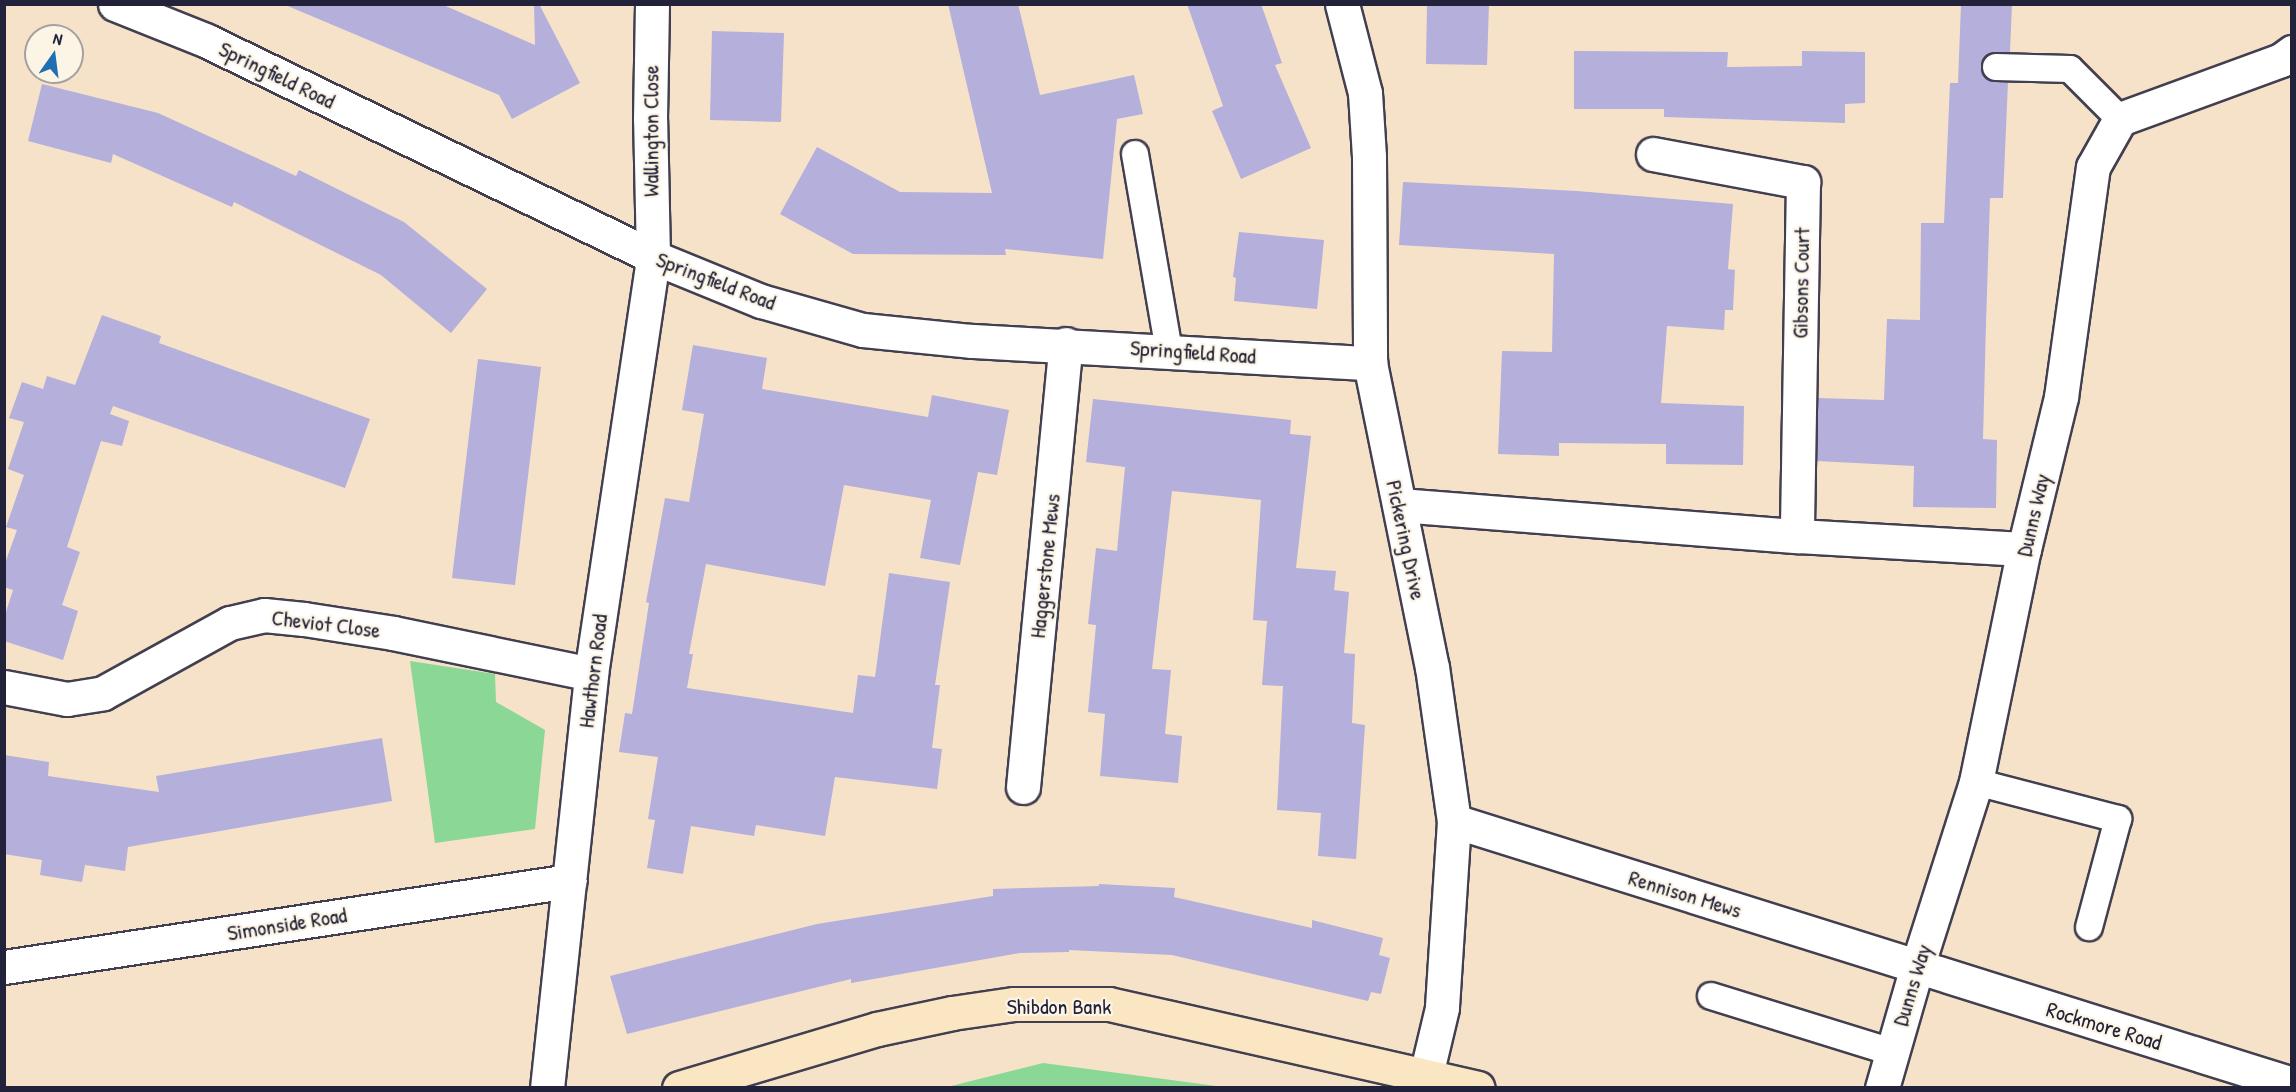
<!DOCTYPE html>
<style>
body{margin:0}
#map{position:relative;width:2296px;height:1092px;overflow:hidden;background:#f6e2c8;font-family:"Patrick Hand",sans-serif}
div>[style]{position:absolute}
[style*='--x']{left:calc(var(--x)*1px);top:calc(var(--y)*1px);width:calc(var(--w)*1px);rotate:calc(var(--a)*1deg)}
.green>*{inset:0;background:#8bd896}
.building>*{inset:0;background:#b4afdb}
.roads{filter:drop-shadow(2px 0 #423f50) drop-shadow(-2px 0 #423f50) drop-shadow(0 2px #423f50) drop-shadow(0 -2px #423f50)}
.lane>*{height:26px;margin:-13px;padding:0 13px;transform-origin:13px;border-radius:13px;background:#fff}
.street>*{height:33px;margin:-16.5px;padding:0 16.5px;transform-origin:16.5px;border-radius:16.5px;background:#fff}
.secondary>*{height:33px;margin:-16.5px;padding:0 16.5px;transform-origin:16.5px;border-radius:16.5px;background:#fbe6c4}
span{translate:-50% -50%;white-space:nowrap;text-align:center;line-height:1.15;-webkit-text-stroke:4.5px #fcf5e5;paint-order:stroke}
.street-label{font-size:22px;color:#22223b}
.frame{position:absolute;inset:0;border:6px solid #22223b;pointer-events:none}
.north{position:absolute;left:24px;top:24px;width:60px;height:60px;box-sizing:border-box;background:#fcf5e5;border:2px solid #a5a1a1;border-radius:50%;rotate:14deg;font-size:16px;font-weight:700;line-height:24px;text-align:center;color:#22223b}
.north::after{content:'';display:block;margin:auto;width:21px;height:27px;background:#1f6fb2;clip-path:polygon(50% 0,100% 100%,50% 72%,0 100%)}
</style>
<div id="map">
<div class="green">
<div style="clip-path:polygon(410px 661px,495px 674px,496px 702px,545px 730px,535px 829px,435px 843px)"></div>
<div style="clip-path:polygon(1043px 1063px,1224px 1087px,947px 1087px)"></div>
</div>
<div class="building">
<div style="clip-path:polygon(283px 4px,441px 4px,535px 45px,534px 4px,539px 4px,580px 83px,512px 119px,499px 95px)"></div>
<div style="clip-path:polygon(948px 4px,1018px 4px,1040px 95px,1134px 75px,1143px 114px,1117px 119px,1103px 259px,1005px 249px,1006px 255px,853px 254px,780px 214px,817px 147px,900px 192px,992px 193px)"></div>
<div style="clip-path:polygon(1187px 4px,1261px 4px,1282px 63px,1275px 65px,1311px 148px,1241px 179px,1212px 111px,1223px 106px)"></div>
<div style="clip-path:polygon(1427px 4px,1489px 4px,1487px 65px,1426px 64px)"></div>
<div style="clip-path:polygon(1961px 4px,2012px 4px,2010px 52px,1989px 54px,1981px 66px,1983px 74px,1989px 80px,2008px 82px,2003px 198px,1990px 198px,1986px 323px,1983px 439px,1997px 440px,1996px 508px,1913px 507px,1914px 466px,1817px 461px,1818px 398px,1884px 400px,1887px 319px,1920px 320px,1921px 223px,1944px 223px,1950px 83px,1958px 83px)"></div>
<div style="clip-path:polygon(712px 31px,784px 33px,781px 122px,710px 120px)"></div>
<div style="clip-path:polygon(1574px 51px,1728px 52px,1727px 67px,1802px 66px,1802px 51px,1865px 52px,1865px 103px,1845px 104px,1845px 123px,1664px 117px,1664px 109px,1574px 109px)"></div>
<div style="clip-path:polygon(42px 84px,158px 113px,296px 176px,299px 170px,404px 222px,487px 289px,451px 333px,381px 275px,234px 202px,232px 207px,113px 154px,111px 163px,28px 141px)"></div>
<div style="clip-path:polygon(1403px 182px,1577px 191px,1733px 204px,1728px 269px,1735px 270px,1733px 310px,1725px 310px,1724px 330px,1667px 326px,1661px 403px,1744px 406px,1743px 465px,1666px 464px,1666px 444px,1559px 443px,1559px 456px,1498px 454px,1502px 351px,1552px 352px,1554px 254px,1399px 245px)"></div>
<div style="clip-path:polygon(1239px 232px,1324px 240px,1317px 309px,1234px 301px,1236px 278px,1233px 277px)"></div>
<div style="clip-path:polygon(102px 315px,161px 336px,159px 343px,370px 419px,345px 488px,113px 406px,110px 414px,129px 421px,122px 446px,101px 441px,67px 547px,80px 552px,62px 605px,78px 611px,63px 660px,4px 641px,4px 618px,13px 590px,4px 587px,4px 566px,17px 530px,6px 527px,24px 475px,8px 469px,24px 422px,9px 418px,22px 382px,43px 389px,47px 376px,75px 385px)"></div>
<div style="clip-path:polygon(693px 345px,767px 358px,762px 389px,928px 417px,932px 395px,1009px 410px,997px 475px,978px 472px,960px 565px,920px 558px,931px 500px,844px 485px,825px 586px,706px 564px,697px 611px,689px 654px,693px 654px,687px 688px,853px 713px,858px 675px,875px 677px,889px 573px,950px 582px,935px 685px,940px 685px,932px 748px,942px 749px,937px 789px,835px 777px,825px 836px,756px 825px,754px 836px,691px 826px,683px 874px,647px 868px,655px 820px,648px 819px,658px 757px,619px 752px,625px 713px,632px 714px,649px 603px,646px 602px,665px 498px,689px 502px,704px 414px,682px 410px)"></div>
<div style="clip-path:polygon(478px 359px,541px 367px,515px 585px,452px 578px)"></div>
<div style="clip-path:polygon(1093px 399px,1291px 420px,1290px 434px,1311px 436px,1296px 568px,1336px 571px,1334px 590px,1349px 592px,1344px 653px,1355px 654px,1352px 723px,1365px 725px,1356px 859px,1318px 856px,1321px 813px,1277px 810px,1283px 686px,1262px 685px,1267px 621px,1253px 620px,1261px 500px,1172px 491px,1152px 669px,1171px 670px,1165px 734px,1182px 736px,1178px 783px,1100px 776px,1105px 714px,1088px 712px,1096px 625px,1088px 624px,1096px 548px,1117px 551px,1125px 467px,1086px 462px)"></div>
<div style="clip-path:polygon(382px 738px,392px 801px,128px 847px,125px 871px,85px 865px,82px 882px,40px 875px,42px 860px,4px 854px,4px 755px,49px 762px,48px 776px,159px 792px,156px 776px)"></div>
<div style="clip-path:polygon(1099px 884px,1175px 888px,1174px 897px,1312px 928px,1312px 920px,1383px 938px,1379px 955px,1390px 958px,1381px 994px,1371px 992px,1368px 1001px,1172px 955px,1069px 950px,1069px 952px,1020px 953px,851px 983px,851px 979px,627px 1034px,610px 976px,817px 924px,993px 896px,993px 889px,1099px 886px)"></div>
</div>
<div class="roads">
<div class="lane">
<div style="--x:1996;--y:67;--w:74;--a:1.5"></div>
<div style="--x:2070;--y:69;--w:71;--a:45"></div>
<div style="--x:1135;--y:154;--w:200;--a:80.2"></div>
<div style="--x:1976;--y:782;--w:147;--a:14.6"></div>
<div style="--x:2118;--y:819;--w:112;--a:105"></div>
<div style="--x:1711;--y:996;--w:189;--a:17.2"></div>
</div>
<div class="street">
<div style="--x:115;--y:4;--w:97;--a:21.8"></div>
<div style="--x:205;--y:40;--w:498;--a:25.8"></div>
<div style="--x:653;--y:257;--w:117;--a:22.2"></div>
<div style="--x:761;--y:301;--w:106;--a:15.9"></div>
<div style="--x:863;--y:330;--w:110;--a:5.8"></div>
<div style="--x:972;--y:341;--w:399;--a:3.2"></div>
<div style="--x:1342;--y:4;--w:92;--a:75.5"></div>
<div style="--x:1365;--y:93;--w:64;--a:86.4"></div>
<div style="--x:1369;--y:157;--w:206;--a:89.7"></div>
<div style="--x:1370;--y:363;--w:310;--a:78.5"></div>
<div style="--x:1432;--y:667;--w:156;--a:81.9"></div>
<div style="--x:1454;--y:821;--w:187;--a:93.7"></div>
<div style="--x:1442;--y:1008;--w:69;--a:103.4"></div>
<div style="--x:1653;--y:154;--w:153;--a:10.6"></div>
<div style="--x:1803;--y:182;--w:354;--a:91"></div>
<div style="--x:1400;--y:505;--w:398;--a:4.5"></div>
<div style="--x:1797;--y:536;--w:227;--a:3.3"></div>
<div style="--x:4;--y:687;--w:64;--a:10.8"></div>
<div style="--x:67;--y:699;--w:36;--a:-9"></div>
<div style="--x:103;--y:693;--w:145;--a:-28.9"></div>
<div style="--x:230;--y:623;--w:35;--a:-13"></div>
<div style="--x:264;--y:615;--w:40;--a:5.7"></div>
<div style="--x:304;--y:619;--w:90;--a:8.9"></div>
<div style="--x:393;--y:633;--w:202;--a:11.7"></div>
<div style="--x:1023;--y:787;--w:445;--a:-84.5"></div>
<div style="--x:1454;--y:821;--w:878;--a:17.42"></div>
<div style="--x:4;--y:967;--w:572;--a:-8.65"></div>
<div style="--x:547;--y:1088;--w:416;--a:-83.9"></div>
<div style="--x:591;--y:674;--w:422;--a:-81.5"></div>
<div style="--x:653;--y:257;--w:138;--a:-91.2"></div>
<div style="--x:650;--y:119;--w:115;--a:-89"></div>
<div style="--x:1882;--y:1088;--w:126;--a:-73.9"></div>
<div style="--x:1917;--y:967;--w:194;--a:-72.3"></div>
<div style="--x:1976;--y:782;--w:238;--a:-78.4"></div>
<div style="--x:2024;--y:549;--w:156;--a:-76.3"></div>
<div style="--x:2061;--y:397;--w:232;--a:-82.1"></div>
<div style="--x:2093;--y:167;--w:55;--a:-60.6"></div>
<div style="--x:2120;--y:119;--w:171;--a:-20.1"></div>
<div style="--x:2281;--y:60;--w:14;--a:-36"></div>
</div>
<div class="secondary">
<div style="--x:679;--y:1088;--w:207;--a:-16.6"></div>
<div style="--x:877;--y:1029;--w:77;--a:-12"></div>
<div style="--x:952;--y:1013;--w:63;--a:-8.3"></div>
<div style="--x:1014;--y:1004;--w:95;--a:0"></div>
<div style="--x:1109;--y:1004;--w:378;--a:12.8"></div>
</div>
</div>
<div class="street-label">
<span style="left:277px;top:75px;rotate:26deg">Springfield Road</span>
<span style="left:651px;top:131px;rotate:-90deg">Wallington Close</span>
<span style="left:716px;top:281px;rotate:21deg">Springfield Road</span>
<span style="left:1801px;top:283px;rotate:-89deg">Gibsons Court</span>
<span style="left:1193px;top:352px;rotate:4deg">Springfield Road</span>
<span style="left:2033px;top:515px;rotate:-77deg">Dunns Way</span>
<span style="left:1406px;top:540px;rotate:78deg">Pickering Drive</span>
<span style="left:1045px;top:566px;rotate:-84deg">Haggerstone Mews</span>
<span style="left:326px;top:624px;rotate:7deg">Cheviot Close</span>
<span style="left:593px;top:671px;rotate:-83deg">Hawthorn Road</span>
<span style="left:1685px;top:894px;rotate:17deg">Rennison Mews</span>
<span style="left:287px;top:924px;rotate:-9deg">Simonside Road</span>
<span style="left:1912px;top:985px;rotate:-73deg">Dunns Way</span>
<span style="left:1059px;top:1007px">Shibdon Bank</span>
<span style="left:2104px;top:1026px;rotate:17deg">Rockmore Road</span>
</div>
<div class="frame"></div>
<div class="north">N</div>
</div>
